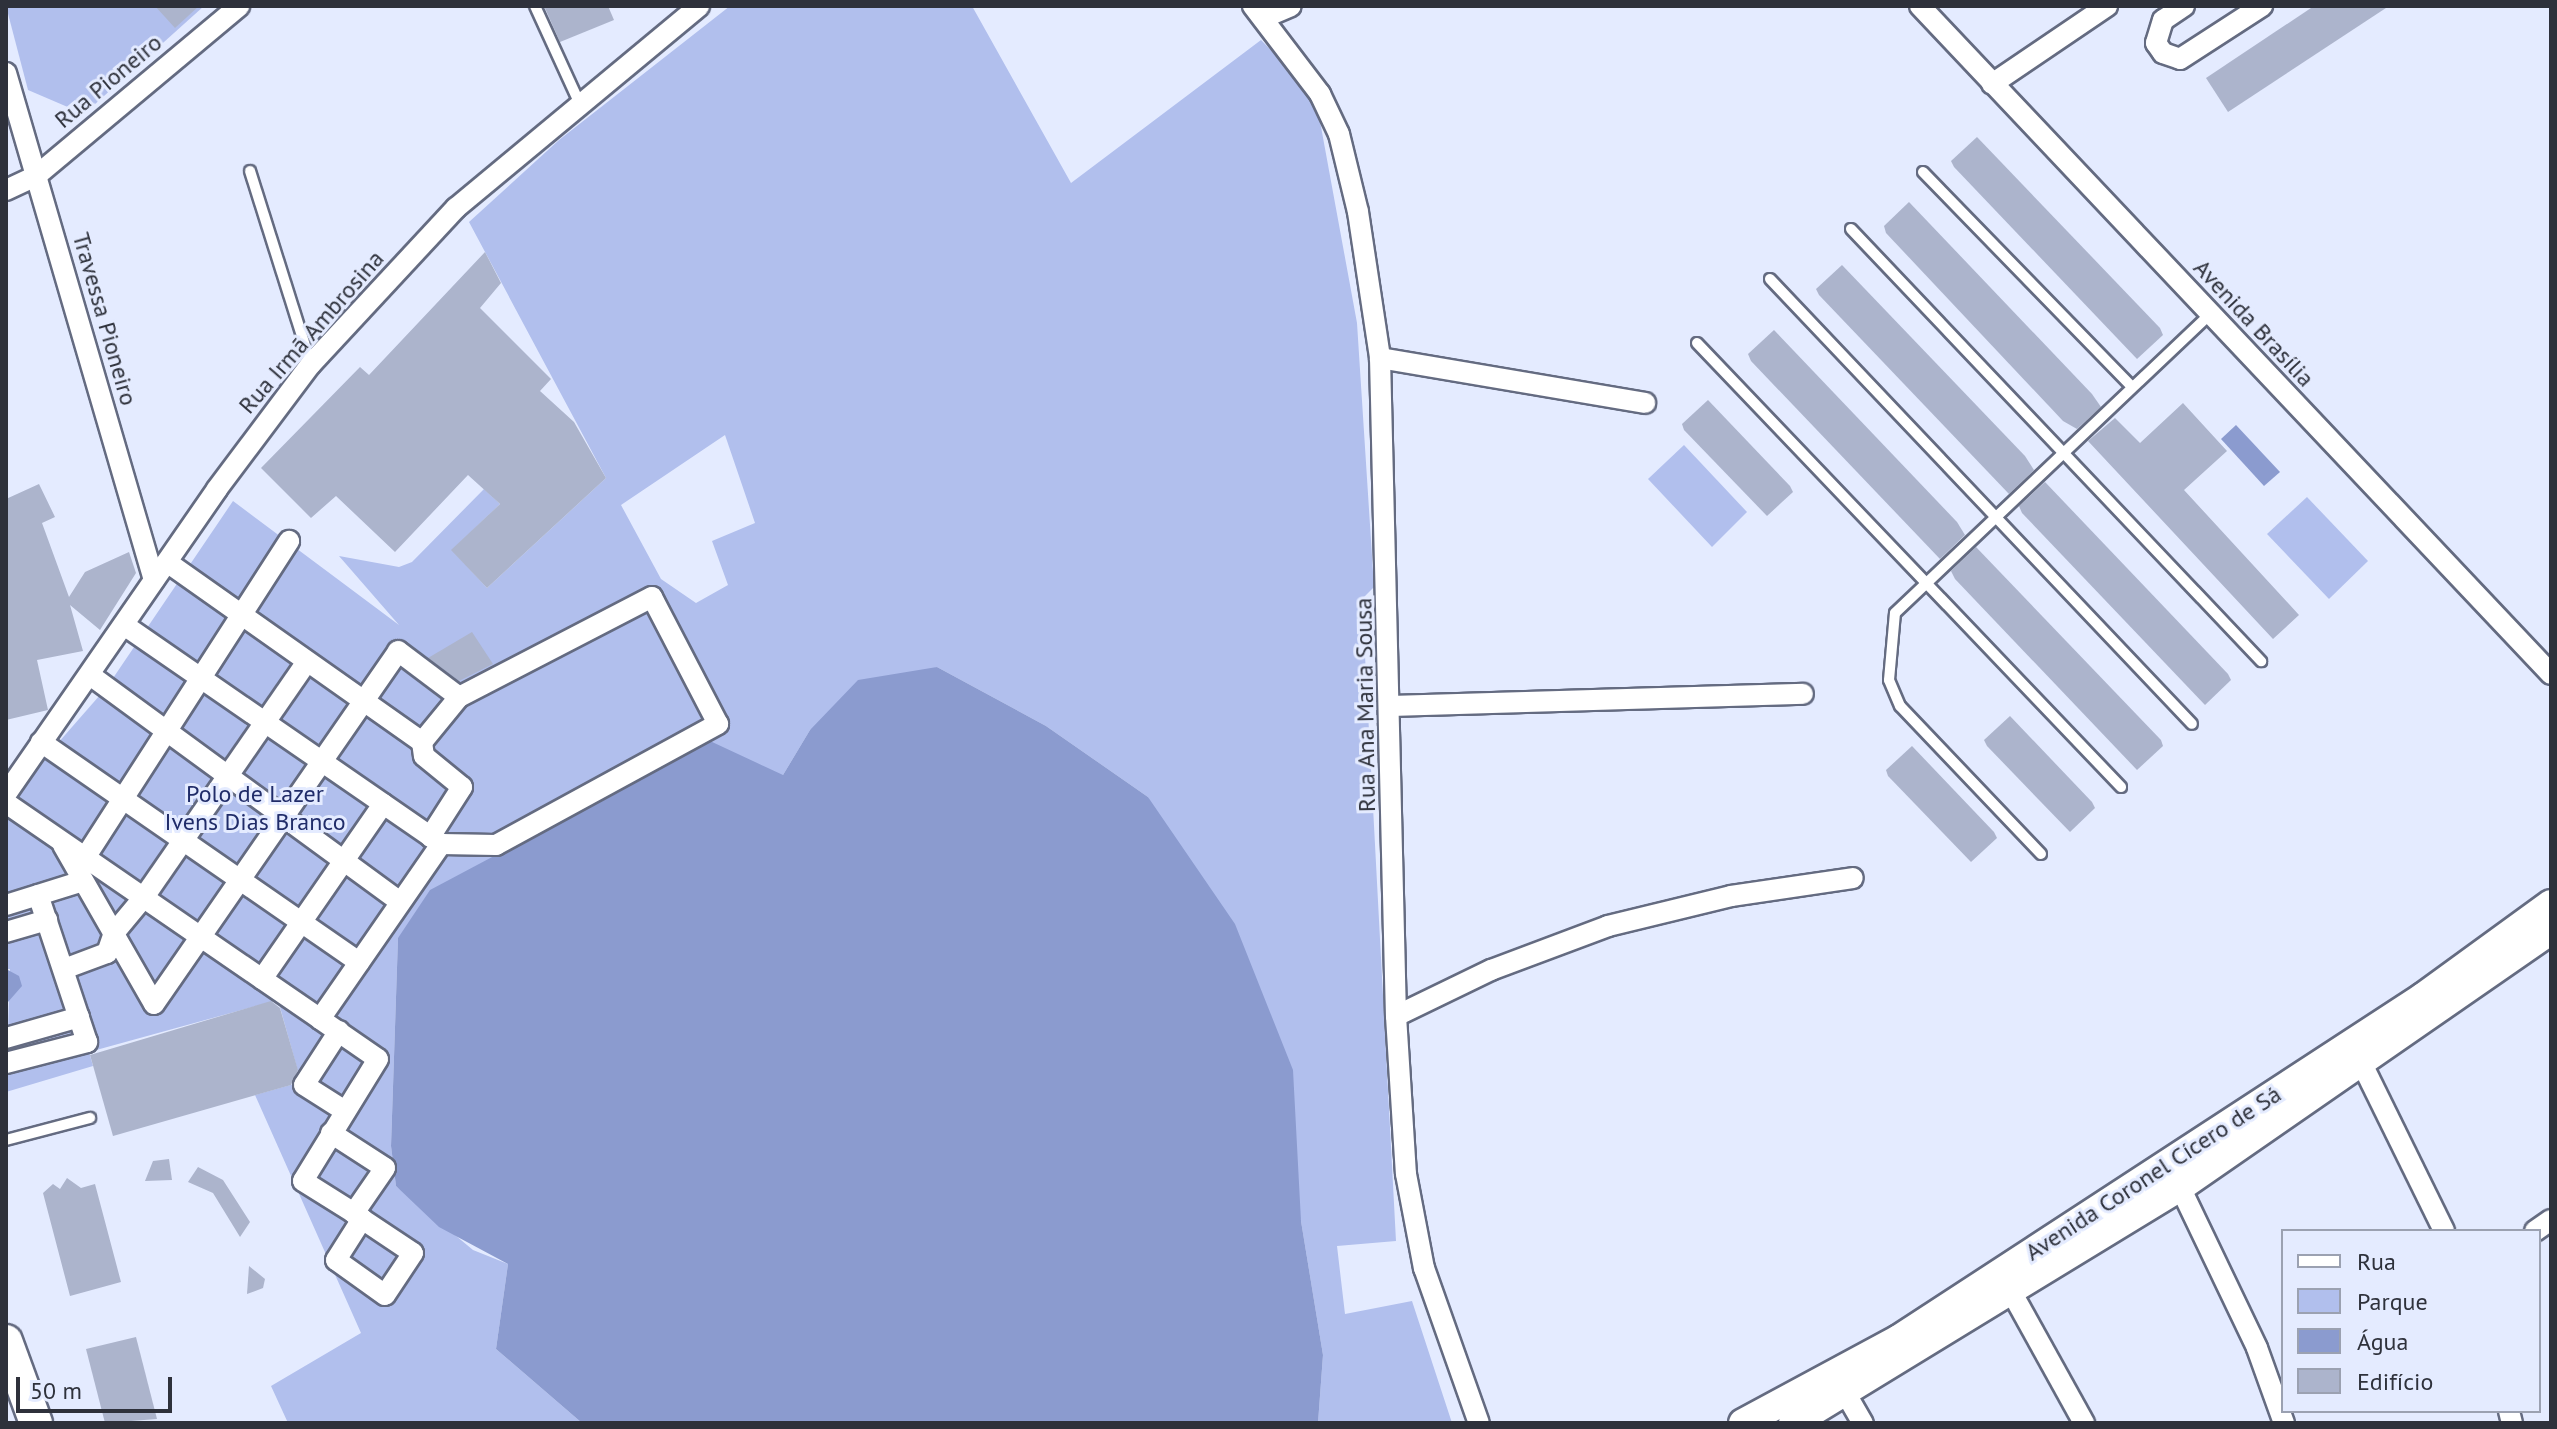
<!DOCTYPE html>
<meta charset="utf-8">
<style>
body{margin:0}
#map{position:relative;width:2557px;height:1429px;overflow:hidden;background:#e4ebff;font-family:"PT Sans",sans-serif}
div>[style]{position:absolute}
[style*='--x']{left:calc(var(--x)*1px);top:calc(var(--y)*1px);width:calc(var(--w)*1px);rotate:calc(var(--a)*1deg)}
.green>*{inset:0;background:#b1bfed}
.water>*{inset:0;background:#8b9bcf}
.building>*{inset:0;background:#acb4cc}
.roads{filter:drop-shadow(2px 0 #646b81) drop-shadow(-2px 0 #646b81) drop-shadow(0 2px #646b81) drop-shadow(0 -2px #646b81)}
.lane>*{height:10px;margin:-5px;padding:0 5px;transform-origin:5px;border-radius:5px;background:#fff}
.street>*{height:20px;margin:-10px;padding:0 10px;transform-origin:10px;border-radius:10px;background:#fff}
.secondary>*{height:28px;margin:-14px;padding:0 14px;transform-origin:14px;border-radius:14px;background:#fff}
.primary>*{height:32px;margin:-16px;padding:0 16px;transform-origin:16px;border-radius:16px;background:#fff}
span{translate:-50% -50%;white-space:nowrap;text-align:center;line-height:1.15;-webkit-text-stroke:6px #e4ebff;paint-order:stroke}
.street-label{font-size:24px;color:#2e313b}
.park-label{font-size:24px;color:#202c69}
.frame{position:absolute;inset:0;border:8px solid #2e313b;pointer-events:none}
.legend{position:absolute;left:2281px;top:1229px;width:260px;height:184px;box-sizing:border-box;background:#e4ebff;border:2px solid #9ba1b1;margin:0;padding:10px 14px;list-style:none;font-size:24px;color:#2e313b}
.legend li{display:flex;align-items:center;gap:16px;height:40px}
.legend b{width:40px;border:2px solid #9ba1b1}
.scale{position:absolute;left:16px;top:1377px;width:156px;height:36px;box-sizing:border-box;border:4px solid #2e313b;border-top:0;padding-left:10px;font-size:24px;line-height:28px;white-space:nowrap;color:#2e313b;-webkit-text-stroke:6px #e4ebff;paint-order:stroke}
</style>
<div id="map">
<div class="green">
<div style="clip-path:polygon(6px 6px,204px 6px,84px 114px,28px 90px)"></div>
<div style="clip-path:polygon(evenodd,730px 6px,972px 6px,1071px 183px,1261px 40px,1315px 94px,1357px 323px,1374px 587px,1362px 599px,1396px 1241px,1337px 1246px,1345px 1314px,1412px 1301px,1452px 1423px,1318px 1423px,1323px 1355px,1301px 1221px,1148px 797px,1046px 726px,937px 667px,810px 730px,783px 775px,398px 938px,391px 1146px,396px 1186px,473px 1250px,508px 1264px,496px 1349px,582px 1423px,288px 1423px,271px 1386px,361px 1333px,255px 1095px,301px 1082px,278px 1000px,89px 1052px,93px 1066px,6px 1092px,10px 969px,6px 969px,6px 815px,51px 751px,107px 687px,233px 501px,399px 625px,339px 556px,399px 567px,412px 562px,484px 489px,500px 504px,452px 550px,487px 588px,606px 478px,469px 222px,559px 140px,730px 6px,725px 435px,755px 523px,712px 541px,728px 585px,696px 603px,661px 579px,621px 505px,725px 435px)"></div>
<div style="clip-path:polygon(1684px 445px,1747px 512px,1712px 547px,1648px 479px)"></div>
<div style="clip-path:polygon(2307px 497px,2368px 561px,2329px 599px,2267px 534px)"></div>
</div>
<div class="water">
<div style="clip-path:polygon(2236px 425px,2280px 472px,2264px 486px,2221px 439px)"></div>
<div style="clip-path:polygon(937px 667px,1046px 726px,1148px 797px,1235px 924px,1293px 1070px,1301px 1221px,1323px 1355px,1318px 1423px,582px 1423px,496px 1349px,508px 1264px,439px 1227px,396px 1186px,391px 1146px,398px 938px,430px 890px,710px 741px,783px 775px,810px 730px,858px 680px)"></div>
<div style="clip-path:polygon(6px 969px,19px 976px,22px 986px,8px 1002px)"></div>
</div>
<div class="building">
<div style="clip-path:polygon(155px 6px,199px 6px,175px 28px)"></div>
<div style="clip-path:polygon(544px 6px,608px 6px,614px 20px,560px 42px)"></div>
<div style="clip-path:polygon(2314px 6px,2389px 6px,2228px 112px,2206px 78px)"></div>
<div style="clip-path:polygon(1977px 137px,2160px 328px,2163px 335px,2137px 359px,1954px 167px,1951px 161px)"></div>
<div style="clip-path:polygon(1909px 202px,2092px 394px,2101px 407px,2077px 429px,2063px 421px,1886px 233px,1884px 226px)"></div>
<div style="clip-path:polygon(485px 252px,501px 283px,480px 308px,551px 379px,540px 391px,574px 422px,606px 478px,487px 588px,451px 550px,500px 504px,468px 475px,395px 552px,336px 496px,311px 518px,261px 468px,360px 367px,369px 375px)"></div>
<div style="clip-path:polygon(1842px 265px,2025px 456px,2034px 470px,2009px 494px,1819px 295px,1816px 289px)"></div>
<div style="clip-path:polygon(1774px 330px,1957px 522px,1965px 535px,1940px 559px,1751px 361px,1748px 354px)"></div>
<div style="clip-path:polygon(1708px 400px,1790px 486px,1793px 492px,1767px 516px,1684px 430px,1682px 424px)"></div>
<div style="clip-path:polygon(2183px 403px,2227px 451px,2184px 490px,2299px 615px,2273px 639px,2088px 441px,2115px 418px,2140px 443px)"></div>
<div style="clip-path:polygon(2045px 482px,2228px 674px,2231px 680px,2205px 705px,2022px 513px,2019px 506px)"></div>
<div style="clip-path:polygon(39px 484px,55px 517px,42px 523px,69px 597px,85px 572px,129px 552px,136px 573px,100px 630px,70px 605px,83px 651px,37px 660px,48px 710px,6px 720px,6px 499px)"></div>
<div style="clip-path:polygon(1976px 547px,2161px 740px,2163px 746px,2137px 770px,1955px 579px,1951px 571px)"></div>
<div style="clip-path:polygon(472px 632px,493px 664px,459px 681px,428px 658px)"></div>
<div style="clip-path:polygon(2010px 716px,2092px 802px,2095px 808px,2070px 832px,1987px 746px,1984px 740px)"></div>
<div style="clip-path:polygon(1912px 746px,1994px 832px,1997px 838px,1971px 862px,1888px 776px,1886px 770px)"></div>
<div style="clip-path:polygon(271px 1001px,280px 1008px,298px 1070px,291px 1085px,113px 1136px,90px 1055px)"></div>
<div style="clip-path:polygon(169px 1159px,172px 1180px,145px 1181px,153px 1161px)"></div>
<div style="clip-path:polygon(198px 1167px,223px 1180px,250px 1222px,240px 1237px,213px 1193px,188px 1182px)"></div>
<div style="clip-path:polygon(67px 1178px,81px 1188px,95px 1184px,121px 1282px,70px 1296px,43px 1193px,53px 1184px,60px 1189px)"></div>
<div style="clip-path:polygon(249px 1266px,265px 1279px,263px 1288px,247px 1294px)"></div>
<div style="clip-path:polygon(136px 1337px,157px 1419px,105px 1423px,86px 1349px)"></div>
</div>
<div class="roads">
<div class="lane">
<div style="--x:535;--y:6;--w:106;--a:65.4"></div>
<div style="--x:250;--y:171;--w:202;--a:72.5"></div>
<div style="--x:1923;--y:172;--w:300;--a:45.8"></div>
<div style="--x:1851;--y:229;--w:596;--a:46.5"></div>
<div style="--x:1770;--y:279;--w:613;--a:46.52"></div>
<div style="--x:1697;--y:343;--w:614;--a:46.32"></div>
<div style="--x:2041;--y:854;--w:204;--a:-133.6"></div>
<div style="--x:1900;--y:706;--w:28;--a:-113"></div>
<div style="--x:1889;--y:680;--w:67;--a:-84.9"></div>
<div style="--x:1895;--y:613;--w:434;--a:-43.5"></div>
<div style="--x:6;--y:1140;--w:87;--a:-14.7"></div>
</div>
<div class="street">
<div style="--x:1253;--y:6;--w:111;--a:52.7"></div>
<div style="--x:1320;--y:94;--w:44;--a:64.6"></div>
<div style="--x:1339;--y:134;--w:80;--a:76.3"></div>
<div style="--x:1358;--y:212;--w:148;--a:81.4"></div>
<div style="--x:1380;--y:358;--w:658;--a:88.61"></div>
<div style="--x:1396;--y:1016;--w:158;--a:86.4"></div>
<div style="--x:1406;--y:1174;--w:96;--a:79.2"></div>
<div style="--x:1424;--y:1268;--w:164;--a:70.5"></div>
<div style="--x:1920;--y:6;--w:919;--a:46.63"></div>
<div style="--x:2184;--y:6;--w:25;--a:146"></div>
<div style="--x:2163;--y:20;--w:24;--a:107"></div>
<div style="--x:2156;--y:43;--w:12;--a:55"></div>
<div style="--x:2163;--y:53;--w:18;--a:19"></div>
<div style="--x:2180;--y:59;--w:98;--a:-32.9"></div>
<div style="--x:1263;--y:18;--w:30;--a:-23"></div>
<div style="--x:6;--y:73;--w:528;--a:73.73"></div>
<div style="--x:1992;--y:84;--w:139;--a:-34.1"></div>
<div style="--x:6;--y:190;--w:33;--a:-25"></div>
<div style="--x:36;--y:176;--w:265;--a:-39.9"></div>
<div style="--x:1380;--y:358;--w:269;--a:9.6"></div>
<div style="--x:124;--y:625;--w:385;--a:34.6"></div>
<div style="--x:90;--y:675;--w:384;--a:36.2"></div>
<div style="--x:1392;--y:706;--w:411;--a:-1.7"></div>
<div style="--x:41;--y:742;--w:387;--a:34.7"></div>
<div style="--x:422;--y:742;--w:14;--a:82"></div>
<div style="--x:424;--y:756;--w:49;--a:39.2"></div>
<div style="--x:462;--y:787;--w:59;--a:122.6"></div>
<div style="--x:6;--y:794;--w:371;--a:-55.3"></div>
<div style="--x:217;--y:489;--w:156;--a:-53.1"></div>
<div style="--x:311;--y:364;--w:213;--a:-47.1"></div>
<div style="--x:456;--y:208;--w:316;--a:-39.7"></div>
<div style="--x:6;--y:803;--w:381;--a:34.5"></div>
<div style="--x:320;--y:1019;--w:213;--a:-55.3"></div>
<div style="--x:441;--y:844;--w:55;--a:1"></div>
<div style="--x:496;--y:845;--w:253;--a:-28.6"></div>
<div style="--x:718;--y:724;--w:143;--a:-117.5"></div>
<div style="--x:652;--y:597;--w:217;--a:152.6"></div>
<div style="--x:459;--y:697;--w:58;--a:129.4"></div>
<div style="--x:422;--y:742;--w:312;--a:-144.8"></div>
<div style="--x:63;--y:845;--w:183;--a:60.2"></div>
<div style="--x:154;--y:1004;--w:429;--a:-55.3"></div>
<div style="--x:398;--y:651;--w:76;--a:37"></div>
<div style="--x:79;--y:867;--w:388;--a:-57.2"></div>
<div style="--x:6;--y:905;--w:81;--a:-17.3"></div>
<div style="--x:6;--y:932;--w:43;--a:-16.3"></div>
<div style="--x:64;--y:969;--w:46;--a:-20.4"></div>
<div style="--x:107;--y:953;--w:21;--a:-71"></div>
<div style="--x:114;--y:933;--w:47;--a:-50.2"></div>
<div style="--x:144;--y:897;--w:286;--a:-55.3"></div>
<div style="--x:262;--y:979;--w:213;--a:-55.3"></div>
<div style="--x:1396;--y:1016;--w:106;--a:-25.8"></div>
<div style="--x:1491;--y:970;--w:125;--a:-20.6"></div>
<div style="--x:1608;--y:926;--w:127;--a:-13.7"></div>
<div style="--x:1731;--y:896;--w:123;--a:-8.4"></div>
<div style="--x:320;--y:1019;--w:70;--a:34.6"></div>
<div style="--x:378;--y:1059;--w:143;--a:121.6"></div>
<div style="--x:303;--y:1181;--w:60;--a:32.1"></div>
<div style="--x:354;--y:1213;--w:10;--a:37"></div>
<div style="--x:362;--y:1219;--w:61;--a:33.7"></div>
<div style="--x:413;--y:1253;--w:50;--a:123.7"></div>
<div style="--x:385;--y:1295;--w:60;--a:-144.5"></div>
<div style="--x:336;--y:1260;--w:49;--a:-57.6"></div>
<div style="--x:339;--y:1031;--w:64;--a:122.9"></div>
<div style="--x:304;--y:1085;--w:49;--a:32.4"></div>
<div style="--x:6;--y:1038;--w:76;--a:-16"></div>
<div style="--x:6;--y:1063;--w:84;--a:-14.5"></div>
<div style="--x:87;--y:1042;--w:155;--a:-108.4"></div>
<div style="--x:2362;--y:1064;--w:186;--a:63.8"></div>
<div style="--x:331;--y:1133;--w:64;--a:32.9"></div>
<div style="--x:385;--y:1168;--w:55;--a:124.6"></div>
<div style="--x:2180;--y:1187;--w:178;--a:64.4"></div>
<div style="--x:2257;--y:1348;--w:80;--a:70.2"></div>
<div style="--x:2535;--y:1231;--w:19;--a:-35"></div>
<div style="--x:2012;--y:1293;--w:149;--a:61"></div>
<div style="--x:1846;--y:1394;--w:34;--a:60"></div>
<div style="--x:2509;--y:1411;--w:12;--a:76"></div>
</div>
<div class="secondary">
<div style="--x:1743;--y:1423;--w:177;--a:-28.3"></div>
<div style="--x:1899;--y:1339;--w:626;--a:-33.13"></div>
<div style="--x:2423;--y:997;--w:158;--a:-36"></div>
<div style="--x:1793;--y:1423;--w:453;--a:-31.4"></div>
<div style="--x:2180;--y:1187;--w:451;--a:-34.7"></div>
</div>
<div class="primary">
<div style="--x:6;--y:1341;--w:87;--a:69.9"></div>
</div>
</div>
<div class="street-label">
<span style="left:108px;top:81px;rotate:-40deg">Rua Pioneiro</span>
<span style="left:105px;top:319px;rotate:74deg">Travessa Pioneiro</span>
<span style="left:2254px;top:323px;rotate:47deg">Avenida Brasília</span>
<span style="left:311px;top:332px;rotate:-49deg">Rua Irmã Ambrosina</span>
<span style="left:1365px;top:705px;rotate:-91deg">Rua Ana Maria Sousa</span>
<span style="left:2153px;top:1173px;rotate:-33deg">Avenida Coronel Cícero de Sá</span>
</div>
<div class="park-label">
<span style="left:255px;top:808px">Polo de Lazer<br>Ivens Dias Branco</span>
</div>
<div class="frame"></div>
<ul class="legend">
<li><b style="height:10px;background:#fff"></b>Rua</li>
<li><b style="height:22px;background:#b1bfed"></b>Parque</li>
<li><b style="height:22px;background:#8b9bcf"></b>Água</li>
<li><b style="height:22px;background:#acb4cc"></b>Edifício</li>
</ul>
<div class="scale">50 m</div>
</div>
